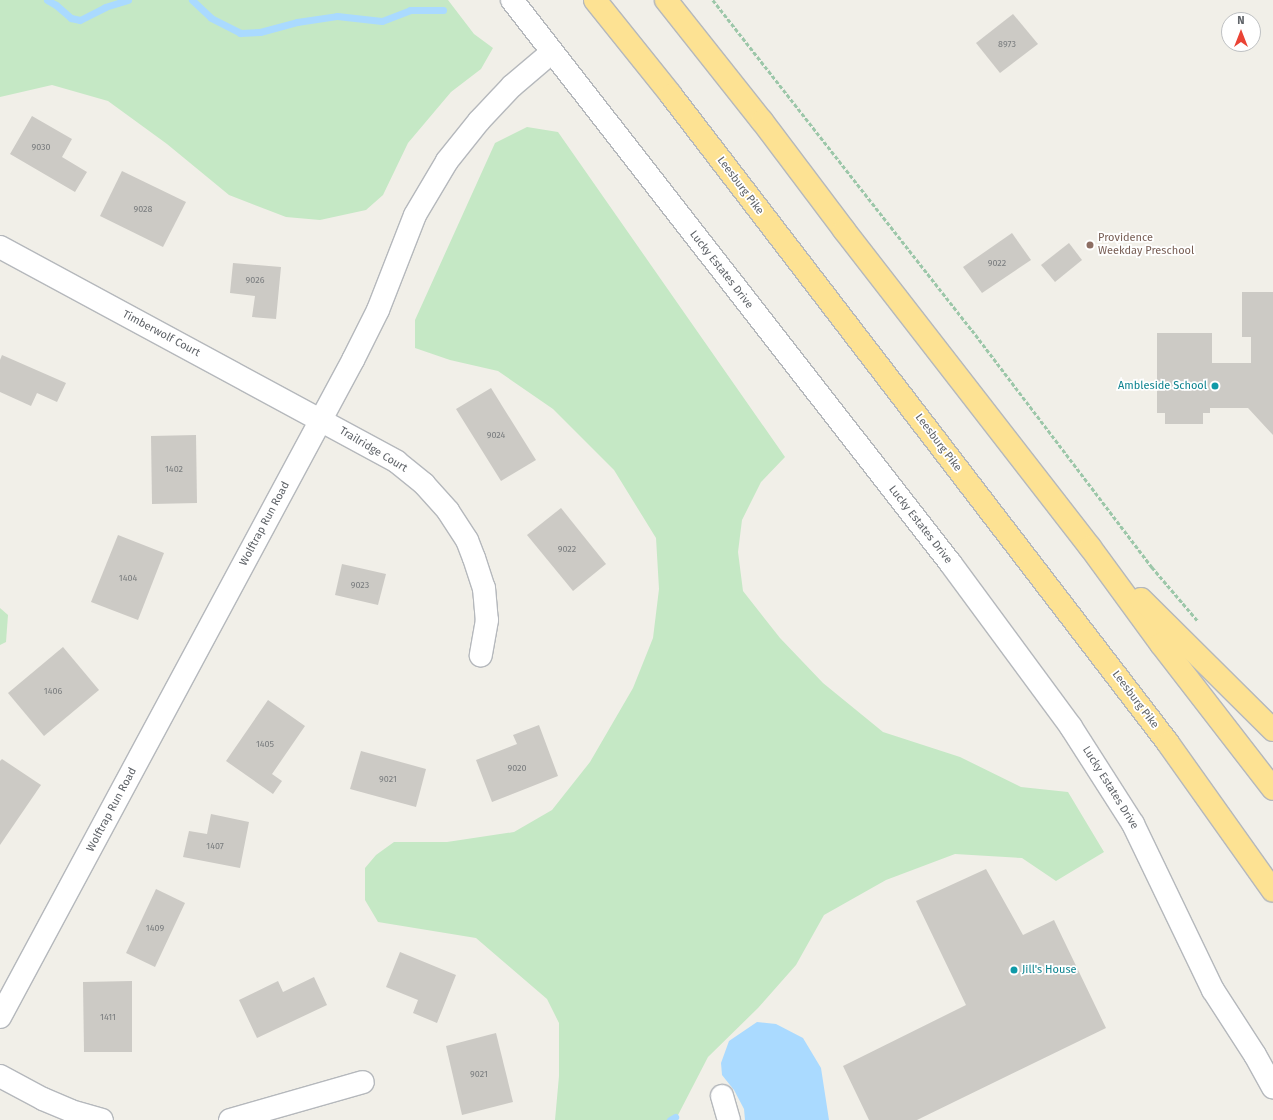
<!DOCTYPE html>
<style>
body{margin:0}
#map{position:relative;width:1273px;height:1120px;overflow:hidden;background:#f1efe8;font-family:"Fira Sans",sans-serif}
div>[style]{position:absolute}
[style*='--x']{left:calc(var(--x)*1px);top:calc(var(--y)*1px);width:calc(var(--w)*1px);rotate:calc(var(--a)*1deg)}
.green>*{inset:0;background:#c5e8c5}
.water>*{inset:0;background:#aadaff}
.stream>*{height:7px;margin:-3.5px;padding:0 3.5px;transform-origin:3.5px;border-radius:3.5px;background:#aadaff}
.building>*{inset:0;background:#cccac5}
.path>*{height:2.5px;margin-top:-1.25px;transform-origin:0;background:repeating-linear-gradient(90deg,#9cc7a9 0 4px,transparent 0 6px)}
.roads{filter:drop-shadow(1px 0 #b5b8bc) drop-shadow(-1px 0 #b5b8bc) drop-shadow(0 1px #b5b8bc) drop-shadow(0 -1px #b5b8bc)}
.minor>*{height:22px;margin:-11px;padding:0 11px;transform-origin:11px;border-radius:11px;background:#fff}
.highway>*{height:22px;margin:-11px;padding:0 11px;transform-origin:11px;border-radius:11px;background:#fde293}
.dots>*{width:11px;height:11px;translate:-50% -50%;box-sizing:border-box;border:2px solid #fff;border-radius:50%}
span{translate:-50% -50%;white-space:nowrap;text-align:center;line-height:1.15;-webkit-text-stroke:3.5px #fff;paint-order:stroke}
.number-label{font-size:9px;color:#7a7d7f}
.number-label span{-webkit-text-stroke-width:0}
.street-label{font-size:11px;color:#5f6368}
.education-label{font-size:11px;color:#785e54}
.left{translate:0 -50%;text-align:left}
.culture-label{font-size:11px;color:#0d838f}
.right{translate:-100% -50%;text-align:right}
.north{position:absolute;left:1221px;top:12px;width:40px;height:40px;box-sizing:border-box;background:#fff;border:1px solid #bfc1c3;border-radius:50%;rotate:0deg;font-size:11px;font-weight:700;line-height:16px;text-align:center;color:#5f6368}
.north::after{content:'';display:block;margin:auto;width:14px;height:18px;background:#ea4335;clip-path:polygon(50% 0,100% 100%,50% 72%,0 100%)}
</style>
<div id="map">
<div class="green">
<div style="clip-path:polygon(0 0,448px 0,474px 34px,493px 48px,481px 69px,451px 92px,408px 143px,383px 195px,366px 210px,320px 220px,286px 217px,229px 195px,167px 144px,108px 101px,52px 85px,0 97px)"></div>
<div style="clip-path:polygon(527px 127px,558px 132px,785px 457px,761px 482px,742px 520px,738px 552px,743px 591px,780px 638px,823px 683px,883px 732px,960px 757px,1021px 787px,1068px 792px,1104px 852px,1056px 881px,1022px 858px,955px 854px,886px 880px,824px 915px,796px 965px,758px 1008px,708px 1057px,678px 1115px,678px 1120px,555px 1120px,559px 1076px,559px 1023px,547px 999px,476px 938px,378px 922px,365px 900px,365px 868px,376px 855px,394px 842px,447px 842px,514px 832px,552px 810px,590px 762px,633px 688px,653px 638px,659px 589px,656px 538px,614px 470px,553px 409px,498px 371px,450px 360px,415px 348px,415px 320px,495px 143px)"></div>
<div style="clip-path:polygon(0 608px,8px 615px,6px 642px,0 645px)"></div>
</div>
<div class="water">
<div style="clip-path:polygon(757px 1022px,776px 1024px,803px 1038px,821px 1068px,829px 1120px,745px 1120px,744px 1109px,734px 1090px,722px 1075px,721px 1063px,729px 1041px)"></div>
</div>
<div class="stream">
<div style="--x:47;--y:0;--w:10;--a:29"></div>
<div style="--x:56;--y:5;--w:20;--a:41"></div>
<div style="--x:71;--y:18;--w:9;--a:13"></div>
<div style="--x:80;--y:20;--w:28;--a:-27"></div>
<div style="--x:105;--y:7;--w:24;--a:-17"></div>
<div style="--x:192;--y:0;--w:26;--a:43"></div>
<div style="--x:211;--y:18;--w:33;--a:27"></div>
<div style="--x:240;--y:33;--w:20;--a:-3"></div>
<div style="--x:260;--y:32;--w:38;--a:-15"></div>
<div style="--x:297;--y:22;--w:40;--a:-8.5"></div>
<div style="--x:337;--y:16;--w:45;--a:6.3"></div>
<div style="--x:382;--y:21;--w:30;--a:-21"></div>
<div style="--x:410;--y:10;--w:33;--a:0"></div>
<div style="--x:670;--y:1120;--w:6;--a:-31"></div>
</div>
<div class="building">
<div style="clip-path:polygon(1013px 14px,1038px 44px,1000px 73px,976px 43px)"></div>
<div style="clip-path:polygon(32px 116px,72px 139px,62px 157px,87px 172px,75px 192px,10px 154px)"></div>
<div style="clip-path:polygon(122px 171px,186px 202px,163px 247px,100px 216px)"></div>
<div style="clip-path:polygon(1012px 233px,1031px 260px,982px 293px,963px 267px)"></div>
<div style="clip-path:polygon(1069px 243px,1082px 260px,1055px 282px,1041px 265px)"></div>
<div style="clip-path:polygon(233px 263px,281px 267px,276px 319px,252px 317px,255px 296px,230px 293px)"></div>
<div style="clip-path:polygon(1242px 292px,1273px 292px,1273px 435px,1248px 408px,1210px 408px,1210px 413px,1203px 413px,1203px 424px,1165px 424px,1165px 413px,1157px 413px,1157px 333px,1212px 333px,1212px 363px,1251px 363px,1251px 337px,1242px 337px)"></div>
<div style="clip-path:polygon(2px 355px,66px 383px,57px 402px,37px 393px,31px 406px,0 392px,0 360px)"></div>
<div style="clip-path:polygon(491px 388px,536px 460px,501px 481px,456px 409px)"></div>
<div style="clip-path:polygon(196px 435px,197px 503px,152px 504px,151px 436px)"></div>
<div style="clip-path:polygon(561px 508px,606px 564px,573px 591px,527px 535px)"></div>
<div style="clip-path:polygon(118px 535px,164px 553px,138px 620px,91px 602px)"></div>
<div style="clip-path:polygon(342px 564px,386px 574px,378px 605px,335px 595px)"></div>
<div style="clip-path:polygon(63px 647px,99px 690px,44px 736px,8px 693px)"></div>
<div style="clip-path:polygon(268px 700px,305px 726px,272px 774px,282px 781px,273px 794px,226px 761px)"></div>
<div style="clip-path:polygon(539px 725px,558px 776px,492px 802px,476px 760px,517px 744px,513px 735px)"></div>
<div style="clip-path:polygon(361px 751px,426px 769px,416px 807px,350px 789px)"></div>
<div style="clip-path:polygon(2px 759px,41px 785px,0 845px,0 761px)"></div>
<div style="clip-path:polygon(211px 814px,249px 822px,240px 868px,183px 857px,189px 831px,207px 834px)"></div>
<div style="clip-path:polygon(986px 869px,1023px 935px,1054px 920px,1106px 1028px,917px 1120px,869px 1120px,843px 1066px,966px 1005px,916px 901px)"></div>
<div style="clip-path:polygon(156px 889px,185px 903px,155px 967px,126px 953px)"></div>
<div style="clip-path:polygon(400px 952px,456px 975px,437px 1023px,413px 1013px,418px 1000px,386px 987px)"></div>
<div style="clip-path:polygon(314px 977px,327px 1005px,257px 1038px,239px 1000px,278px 981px,283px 992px)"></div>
<div style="clip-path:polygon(132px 981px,132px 1052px,84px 1052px,83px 982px)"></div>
<div style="clip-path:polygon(496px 1033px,513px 1102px,462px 1115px,446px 1046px)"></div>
</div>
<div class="path">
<div style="--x:713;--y:0;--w:420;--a:51.9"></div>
<div style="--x:972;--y:330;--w:298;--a:52.8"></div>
<div style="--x:1152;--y:567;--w:71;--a:49.6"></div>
</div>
<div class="roads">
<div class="minor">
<div style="--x:512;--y:0;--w:715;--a:52.1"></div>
<div style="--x:951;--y:564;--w:202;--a:53.6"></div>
<div style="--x:1071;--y:727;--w:115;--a:57.4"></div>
<div style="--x:1133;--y:824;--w:184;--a:64.3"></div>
<div style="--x:1213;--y:990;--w:77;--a:57.1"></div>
<div style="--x:1255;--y:1055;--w:37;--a:61"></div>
<div style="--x:0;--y:247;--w:451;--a:28.4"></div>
<div style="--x:397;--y:462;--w:35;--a:39"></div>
<div style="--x:424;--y:484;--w:36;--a:48"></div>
<div style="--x:448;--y:511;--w:35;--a:57"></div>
<div style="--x:467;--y:540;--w:19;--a:69"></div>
<div style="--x:474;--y:558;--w:32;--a:72"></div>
<div style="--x:484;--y:588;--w:32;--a:85"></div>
<div style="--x:487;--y:620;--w:36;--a:100"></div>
<div style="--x:0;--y:1017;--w:746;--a:-61.75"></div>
<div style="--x:353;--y:360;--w:56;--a:-63.4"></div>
<div style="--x:378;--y:310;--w:102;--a:-68.7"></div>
<div style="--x:415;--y:215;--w:63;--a:-59.3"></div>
<div style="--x:447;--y:161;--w:51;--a:-51.3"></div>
<div style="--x:479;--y:121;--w:48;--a:-46.7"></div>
<div style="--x:512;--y:86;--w:52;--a:-40.4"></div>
<div style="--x:0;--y:1076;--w:49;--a:28.1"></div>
<div style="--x:43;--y:1099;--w:30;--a:23"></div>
<div style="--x:71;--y:1111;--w:32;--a:16"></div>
<div style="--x:722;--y:1096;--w:25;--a:74"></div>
<div style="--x:230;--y:1120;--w:138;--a:-15.9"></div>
</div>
<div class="highway">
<div style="--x:595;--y:0;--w:122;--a:51.3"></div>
<div style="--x:671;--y:95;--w:817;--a:52.51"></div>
<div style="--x:1168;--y:743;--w:181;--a:54.6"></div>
<div style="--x:666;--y:0;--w:154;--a:51.6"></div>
<div style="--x:762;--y:121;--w:136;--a:53"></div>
<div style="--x:844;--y:230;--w:401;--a:52.2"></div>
<div style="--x:1090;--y:547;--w:120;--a:53.8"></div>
<div style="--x:1161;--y:644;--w:183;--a:52.3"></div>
<div style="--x:1141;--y:599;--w:186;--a:44.8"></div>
</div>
</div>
<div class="dots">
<div style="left:1090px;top:245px;background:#8d6e63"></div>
<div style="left:1215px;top:386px;background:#0f9aa8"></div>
<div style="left:1014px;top:970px;background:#0f9aa8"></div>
</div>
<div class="number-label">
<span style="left:1007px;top:44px">8973</span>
<span style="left:41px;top:147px">9030</span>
<span style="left:143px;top:209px">9028</span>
<span style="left:997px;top:263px">9022</span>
<span style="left:255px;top:280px">9026</span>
<span style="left:496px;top:435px">9024</span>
<span style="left:174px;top:469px">1402</span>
<span style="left:567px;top:549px">9022</span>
<span style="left:128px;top:578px">1404</span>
<span style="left:360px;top:585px">9023</span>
<span style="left:53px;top:691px">1406</span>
<span style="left:265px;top:744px">1405</span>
<span style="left:517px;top:768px">9020</span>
<span style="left:388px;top:779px">9021</span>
<span style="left:215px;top:846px">1407</span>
<span style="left:155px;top:928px">1409</span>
<span style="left:108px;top:1017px">1411</span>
<span style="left:479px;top:1074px">9021</span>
</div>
<div class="street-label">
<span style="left:740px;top:186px;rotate:53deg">Leesburg Pike</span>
<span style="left:721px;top:270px;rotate:52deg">Lucky Estates Drive</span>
<span style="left:161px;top:334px;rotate:28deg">Timberwolf Court</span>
<span style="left:938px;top:443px;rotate:53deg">Leesburg Pike</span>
<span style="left:373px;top:450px;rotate:31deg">Trailridge Court</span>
<span style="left:265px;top:524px;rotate:-62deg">Wolftrap Run Road</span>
<span style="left:920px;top:525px;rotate:52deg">Lucky Estates Drive</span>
<span style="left:1135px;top:700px;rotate:53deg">Leesburg Pike</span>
<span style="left:1110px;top:788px;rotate:58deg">Lucky Estates Drive</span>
<span style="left:112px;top:810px;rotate:-62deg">Wolftrap Run Road</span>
</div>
<div class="education-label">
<span class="left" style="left:1098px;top:245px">Providence<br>Weekday Preschool</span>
</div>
<div class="culture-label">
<span class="right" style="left:1207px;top:386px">Ambleside School</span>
<span class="left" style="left:1022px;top:970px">Jill's House</span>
</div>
<div class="north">N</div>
</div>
